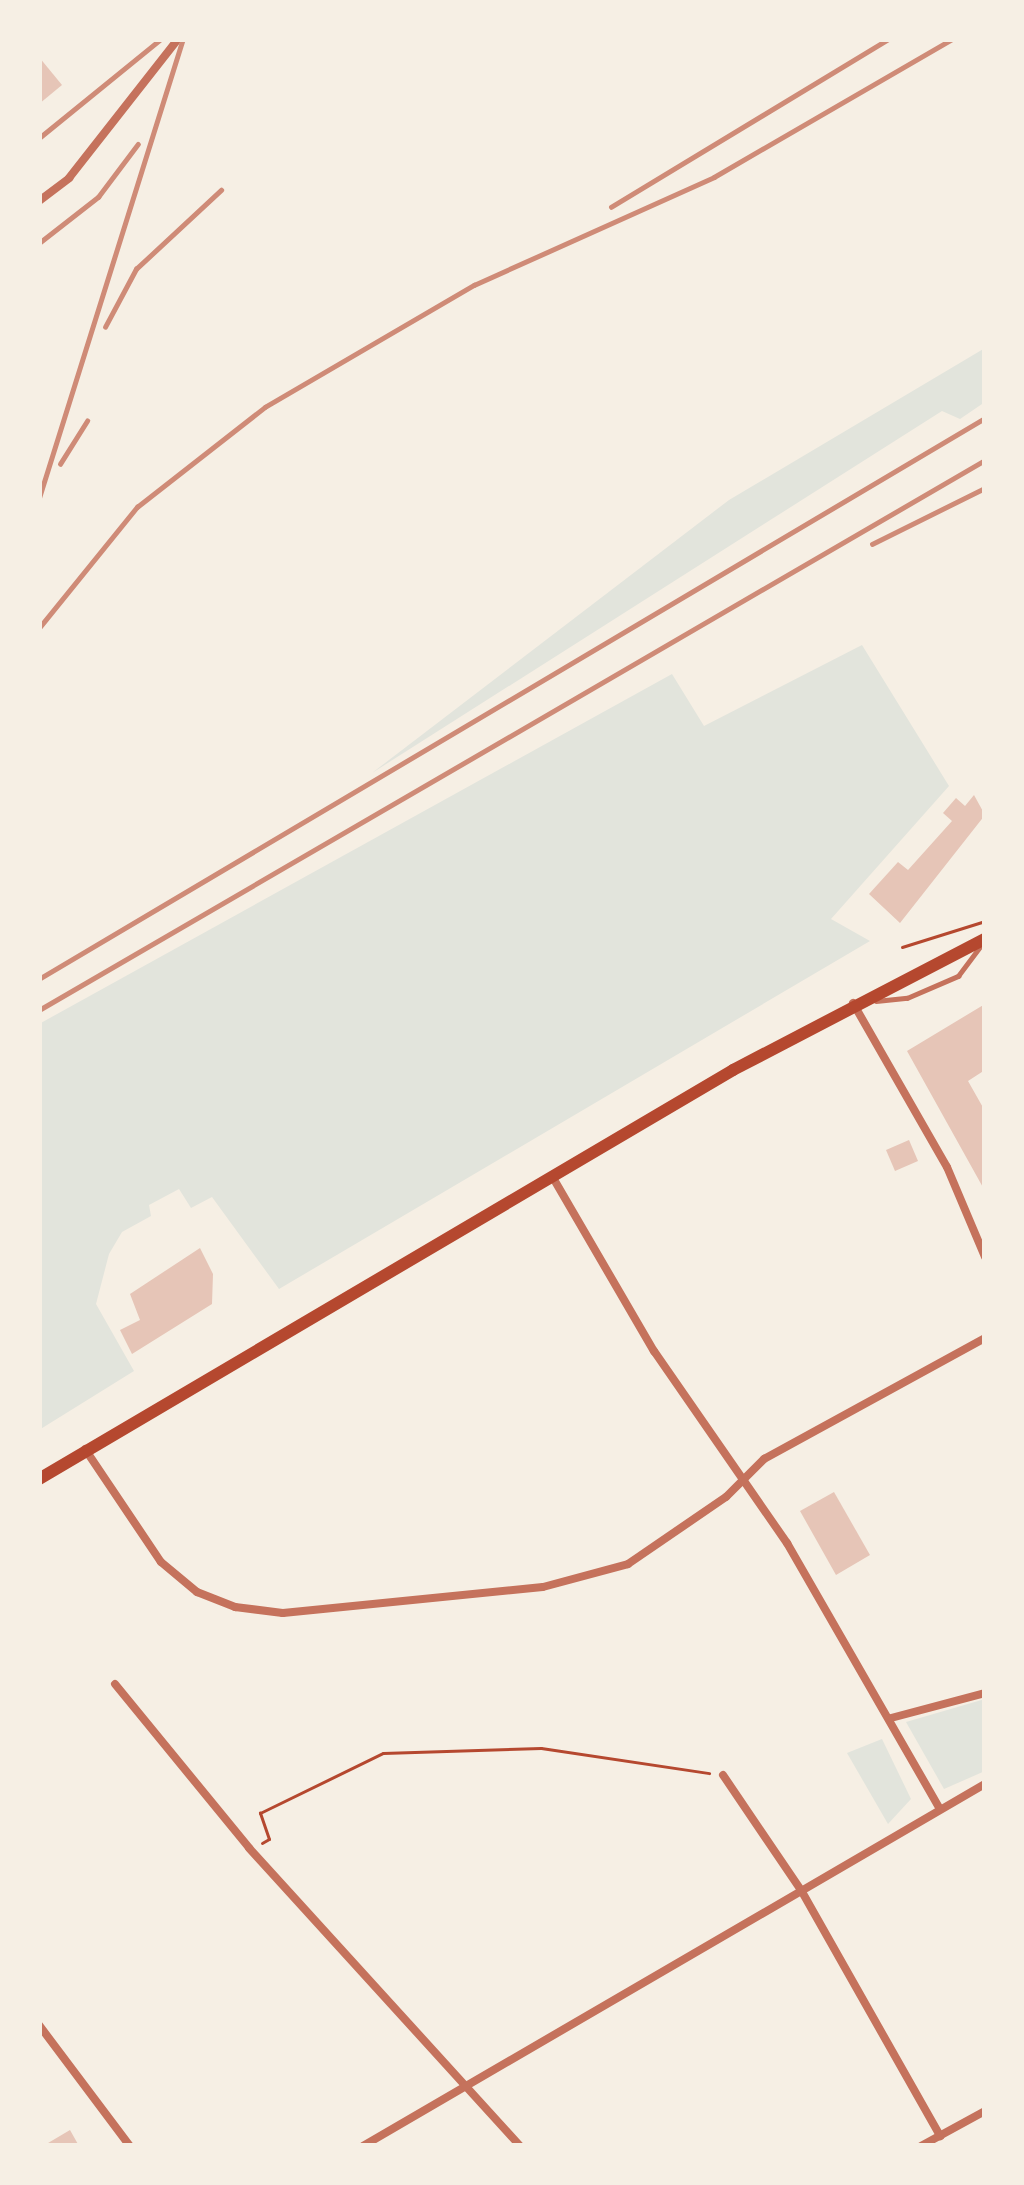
<!DOCTYPE html>
<style>
body{margin:0}
#map{position:relative;width:1024px;height:2185px;overflow:hidden;background:#f6efe4;font-family:"Asap Condensed",sans-serif}
div>[style]{position:absolute}
[style*='--x']{left:calc(var(--x)*1px);top:calc(var(--y)*1px);width:calc(var(--w)*1px);rotate:calc(var(--a)*1deg)}
.green>*{inset:0;background:#e2e4dc}
.building>*{inset:0;background:#e6c5b7}
.path>*{height:3px;margin:-1.5px;padding:0 1.5px;transform-origin:1.5px;border-radius:1.5px;background:#b5482f}
.service>*{height:4.5px;margin:-2.25px;padding:0 2.25px;transform-origin:2.25px;border-radius:2.25px;background:#c5725c}
.minor>*{height:8px;margin:-4px;padding:0 4px;transform-origin:4px;border-radius:4px;background:#c5725c}
.primary>*{height:12px;margin:-6px;padding:0 6px;transform-origin:6px;border-radius:6px;background:#b5482f}
.rail>*{height:4.5px;margin:-2.25px;padding:0 2.25px;transform-origin:2.25px;border-radius:2.25px;background:#cf8b77}
span{translate:-50% -50%;white-space:nowrap;text-align:center;line-height:1.15;-webkit-text-stroke:9px #f6efe4;paint-order:stroke}
.frame{position:absolute;inset:0;border:42px solid #f6efe4;pointer-events:none}
</style>
<div id="map">
<div class="green">
<div style="clip-path:polygon(985px 348px,985px 402px,960px 419px,942px 411px,372px 773px,729px 500px)"></div>
<div style="clip-path:polygon(862px 645px,949px 786px,831px 919px,870px 941px,279px 1289px,212px 1197px,191px 1208px,179px 1189px,149px 1205px,151px 1216px,122px 1232px,109px 1254px,96px 1304px,134px 1371px,39px 1430px,39px 1024px,672px 674px,704px 726px)"></div>
<div style="clip-path:polygon(985px 1699px,985px 1771px,944px 1789px,906px 1722px)"></div>
<div style="clip-path:polygon(882px 1739px,911px 1799px,888px 1824px,847px 1753px)"></div>
</div>
<div class="building">
<div style="clip-path:polygon(39px 57px,62px 85px,39px 104px)"></div>
<div style="clip-path:polygon(974px 795px,985px 815px,900px 923px,869px 894px,898px 862px,908px 870px,952px 821px,943px 813px,956px 798px,965px 806px)"></div>
<div style="clip-path:polygon(985px 1004px,985px 1070px,968px 1081px,985px 1111px,985px 1191px,907px 1051px)"></div>
<div style="clip-path:polygon(909px 1140px,918px 1161px,895px 1171px,886px 1150px)"></div>
<div style="clip-path:polygon(200px 1248px,213px 1274px,212px 1304px,132px 1354px,120px 1330px,140px 1320px,130px 1294px)"></div>
<div style="clip-path:polygon(834px 1492px,870px 1555px,836px 1575px,800px 1511px)"></div>
<div style="clip-path:polygon(70px 2130px,79px 2146px,43px 2146px)"></div>
</div>
<div class="path">
<div style="--x:902;--y:947;--w:87;--a:-17.4"></div>
<div style="--x:262;--y:1843;--w:8;--a:-30"></div>
<div style="--x:269;--y:1839;--w:28;--a:-109"></div>
<div style="--x:260;--y:1813;--w:137;--a:-26"></div>
<div style="--x:383;--y:1753;--w:158;--a:-1.8"></div>
<div style="--x:541;--y:1748;--w:170;--a:8.5"></div>
</div>
<div class="service">
<div style="--x:876;--y:1001;--w:31;--a:-6"></div>
<div style="--x:907;--y:998;--w:56;--a:-23.3"></div>
<div style="--x:958;--y:976;--w:39;--a:-53"></div>
</div>
<div class="minor">
<div style="--x:39;--y:201;--w:38;--a:-37"></div>
<div style="--x:69;--y:178;--w:177;--a:-51.9"></div>
<div style="--x:853;--y:1003;--w:189;--a:60.2"></div>
<div style="--x:947;--y:1167;--w:98;--a:67.1"></div>
<div style="--x:552;--y:1176;--w:203;--a:59.8"></div>
<div style="--x:654;--y:1351;--w:234;--a:55.3"></div>
<div style="--x:787;--y:1543;--w:307;--a:60.1"></div>
<div style="--x:85;--y:1449;--w:136;--a:56.1"></div>
<div style="--x:161;--y:1562;--w:47;--a:39.8"></div>
<div style="--x:197;--y:1592;--w:41;--a:21.5"></div>
<div style="--x:235;--y:1607;--w:48;--a:7.1"></div>
<div style="--x:283;--y:1613;--w:261;--a:-5.7"></div>
<div style="--x:543;--y:1587;--w:88;--a:-15.1"></div>
<div style="--x:628;--y:1564;--w:119;--a:-34.4"></div>
<div style="--x:726;--y:1497;--w:54;--a:-45"></div>
<div style="--x:764;--y:1459;--w:252;--a:-28.7"></div>
<div style="--x:115;--y:1684;--w:212;--a:50.7"></div>
<div style="--x:249;--y:1848;--w:403;--a:47.7"></div>
<div style="--x:891;--y:1718;--w:97;--a:-14.9"></div>
<div style="--x:723;--y:1775;--w:139;--a:55.9"></div>
<div style="--x:801;--y:1890;--w:283;--a:60.5"></div>
<div style="--x:39;--y:2025;--w:151;--a:53.1"></div>
<div style="--x:363;--y:2146;--w:720;--a:-30.2"></div>
<div style="--x:921;--y:2146;--w:73;--a:-28.7"></div>
</div>
<div class="primary">
<div style="--x:39;--y:1479;--w:806;--a:-30.51"></div>
<div style="--x:733;--y:1070;--w:284;--a:-27.5"></div>
</div>
<div class="rail">
<div style="--x:39;--y:138;--w:157;--a:-39.1"></div>
<div style="--x:611;--y:207;--w:324;--a:-31.2"></div>
<div style="--x:39;--y:243;--w:75;--a:-37.9"></div>
<div style="--x:98;--y:197;--w:66;--a:-53"></div>
<div style="--x:105;--y:327;--w:66;--a:-61.9"></div>
<div style="--x:136;--y:269;--w:116;--a:-42.9"></div>
<div style="--x:60;--y:464;--w:51;--a:-57.9"></div>
<div style="--x:39;--y:498;--w:481;--a:-72.6"></div>
<div style="--x:872;--y:544;--w:126;--a:-26.4"></div>
<div style="--x:39;--y:628;--w:156;--a:-51"></div>
<div style="--x:137;--y:507;--w:162;--a:-38"></div>
<div style="--x:265;--y:407;--w:242;--a:-30.3"></div>
<div style="--x:474;--y:285;--w:263;--a:-24.2"></div>
<div style="--x:714;--y:177;--w:275;--a:-30.1"></div>
<div style="--x:39;--y:979;--w:1100;--a:-30.67"></div>
<div style="--x:39;--y:1010;--w:1094;--a:-30.17"></div>
</div>
<div class="frame"></div>
</div>
